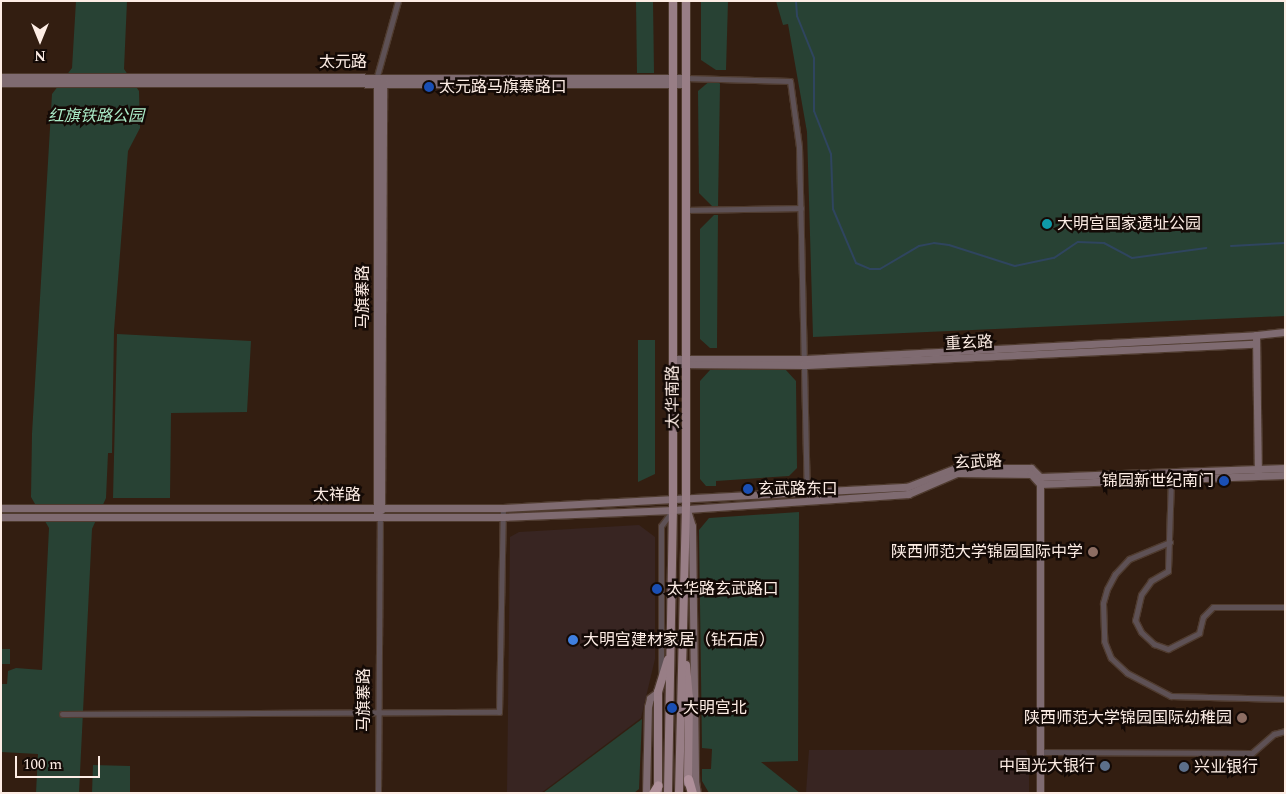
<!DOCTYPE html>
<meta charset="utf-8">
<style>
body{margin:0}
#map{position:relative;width:1286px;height:794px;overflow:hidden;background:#331e11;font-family:Spectral,"Noto Sans SC",serif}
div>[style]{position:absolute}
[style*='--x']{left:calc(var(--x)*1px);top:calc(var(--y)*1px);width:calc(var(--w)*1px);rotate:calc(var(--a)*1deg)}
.commercial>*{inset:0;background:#382522}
.green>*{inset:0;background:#284234}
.stream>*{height:2px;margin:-1px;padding:0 1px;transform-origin:1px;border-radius:1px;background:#2f455f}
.roads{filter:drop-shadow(1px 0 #4f3b2f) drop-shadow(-1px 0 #4f3b2f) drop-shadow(0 1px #4f3b2f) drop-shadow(0 -1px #4f3b2f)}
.street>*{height:5px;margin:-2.5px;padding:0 2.5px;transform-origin:2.5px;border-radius:2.5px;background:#5e5155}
.secondary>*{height:7px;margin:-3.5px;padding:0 3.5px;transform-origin:3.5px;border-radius:3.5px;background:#7f6b71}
.primary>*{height:8px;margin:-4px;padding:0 4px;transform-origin:4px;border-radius:4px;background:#987e86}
.highway>*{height:9px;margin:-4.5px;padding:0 4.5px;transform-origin:4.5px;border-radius:4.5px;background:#af909a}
.dots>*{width:14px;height:14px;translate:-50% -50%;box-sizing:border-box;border:2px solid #140a06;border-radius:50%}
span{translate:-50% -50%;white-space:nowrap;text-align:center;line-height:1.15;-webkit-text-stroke:5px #140a06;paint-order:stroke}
.street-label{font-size:16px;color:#fdede5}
.poi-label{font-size:16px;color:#fdede5}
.left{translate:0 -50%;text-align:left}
.right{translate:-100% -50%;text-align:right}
.park-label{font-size:16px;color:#abecc8;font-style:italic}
.frame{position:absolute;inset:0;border:2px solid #fdede5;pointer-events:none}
.north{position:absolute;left:15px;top:15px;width:50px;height:50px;-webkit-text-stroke:4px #140a06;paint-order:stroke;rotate:180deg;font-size:14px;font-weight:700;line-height:20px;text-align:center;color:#fdede5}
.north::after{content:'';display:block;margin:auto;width:18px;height:22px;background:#fdede5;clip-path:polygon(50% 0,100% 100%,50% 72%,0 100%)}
.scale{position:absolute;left:15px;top:756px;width:85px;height:22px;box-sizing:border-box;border:2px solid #fdede5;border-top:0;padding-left:6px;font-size:15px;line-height:18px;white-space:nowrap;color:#fdede5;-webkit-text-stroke:4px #140a06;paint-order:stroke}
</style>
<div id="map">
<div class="commercial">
<div style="clip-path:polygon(639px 525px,655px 537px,655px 659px,641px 718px,541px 793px,507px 793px,510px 537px,519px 532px)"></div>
<div style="clip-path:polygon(809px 750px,1026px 750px,1029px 758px,1029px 793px,806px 793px)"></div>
</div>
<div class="green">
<div style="clip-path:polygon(76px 1px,127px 1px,124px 69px,139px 91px,140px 128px,128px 151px,114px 331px,112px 453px,108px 453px,106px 498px,92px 529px,79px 793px,36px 793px,38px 754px,1px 752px,1px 684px,7px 684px,8px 671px,16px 668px,42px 670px,49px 528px,31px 497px,32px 434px,52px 94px,72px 68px)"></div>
<div style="clip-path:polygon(636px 1px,653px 1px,654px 73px,637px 73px)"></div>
<div style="clip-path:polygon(701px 1px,728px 1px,726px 70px,716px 70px,701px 60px)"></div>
<div style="clip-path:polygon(776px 1px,1285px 1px,1285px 316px,813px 337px,807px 132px,788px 24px,783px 25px)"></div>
<div style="clip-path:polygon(711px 80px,718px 80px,720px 84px,718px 206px,712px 206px,699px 193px,698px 91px)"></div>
<div style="clip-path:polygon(714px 215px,718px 215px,717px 345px,717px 348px,710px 348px,700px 339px,700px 229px)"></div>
<div style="clip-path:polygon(117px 334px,251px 341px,247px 412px,171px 413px,170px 498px,113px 498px)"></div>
<div style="clip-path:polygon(638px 340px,655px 340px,655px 474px,638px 482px)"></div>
<div style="clip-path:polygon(785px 369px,796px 381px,797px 468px,789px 476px,716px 481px,716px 486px,706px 486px,700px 479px,700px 381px,710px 370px)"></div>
<div style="clip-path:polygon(799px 512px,798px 761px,761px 762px,800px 793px,709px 793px,702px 781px,702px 769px,711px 769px,712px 749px,702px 748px,699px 530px,709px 518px)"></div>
<div style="clip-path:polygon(1px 649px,10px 649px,10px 664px,2px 664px,1px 670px)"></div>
<div style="clip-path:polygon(642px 719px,639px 789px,634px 793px,543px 793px)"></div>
<div style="clip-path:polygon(93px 765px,130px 766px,130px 793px,92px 793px)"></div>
</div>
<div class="stream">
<div style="--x:796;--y:1;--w:15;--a:86"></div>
<div style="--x:797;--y:16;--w:45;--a:68"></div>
<div style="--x:814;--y:58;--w:53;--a:90"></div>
<div style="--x:814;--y:111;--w:46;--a:68.4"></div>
<div style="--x:831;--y:154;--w:55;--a:87.9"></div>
<div style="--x:833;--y:209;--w:59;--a:66.9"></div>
<div style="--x:856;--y:263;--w:15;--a:23"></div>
<div style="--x:870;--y:269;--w:10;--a:0"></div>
<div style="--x:880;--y:269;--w:45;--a:-30.5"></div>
<div style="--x:919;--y:246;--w:15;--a:-11"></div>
<div style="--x:934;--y:243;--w:15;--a:8"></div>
<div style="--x:949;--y:245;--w:69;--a:17.7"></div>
<div style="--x:1015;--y:266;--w:40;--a:-12"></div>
<div style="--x:1054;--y:258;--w:29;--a:-34"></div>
<div style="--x:1078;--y:242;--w:26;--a:2"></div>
<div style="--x:1104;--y:243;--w:32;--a:28"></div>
<div style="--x:1132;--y:258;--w:75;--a:-7.7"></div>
<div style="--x:1231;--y:246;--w:54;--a:-3.2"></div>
</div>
<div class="roads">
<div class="street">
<div style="--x:377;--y:76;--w:78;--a:-74.4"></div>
<div style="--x:685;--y:78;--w:105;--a:1.6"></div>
<div style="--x:790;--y:81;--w:67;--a:82.2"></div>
<div style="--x:799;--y:147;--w:348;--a:88.7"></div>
<div style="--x:686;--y:210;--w:115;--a:-1"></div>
<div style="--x:1171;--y:479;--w:92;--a:91.9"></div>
<div style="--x:1168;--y:571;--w:20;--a:150"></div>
<div style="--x:1151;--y:581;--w:17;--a:126"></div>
<div style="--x:1141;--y:595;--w:26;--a:103"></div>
<div style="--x:1135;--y:620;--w:13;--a:63"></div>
<div style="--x:1141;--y:632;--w:18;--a:43"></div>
<div style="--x:1154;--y:644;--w:15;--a:20"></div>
<div style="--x:1168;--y:649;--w:35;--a:-27"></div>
<div style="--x:1199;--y:633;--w:16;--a:-76"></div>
<div style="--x:1203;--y:617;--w:14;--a:-45"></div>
<div style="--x:1213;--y:607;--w:72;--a:0"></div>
<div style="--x:1170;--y:542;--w:44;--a:157.5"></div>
<div style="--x:1129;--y:559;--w:21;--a:133"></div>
<div style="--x:1115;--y:574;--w:17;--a:118"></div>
<div style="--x:1107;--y:589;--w:15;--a:106"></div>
<div style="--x:1103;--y:603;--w:38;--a:88"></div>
<div style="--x:1104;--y:641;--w:18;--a:68"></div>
<div style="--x:1111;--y:658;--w:22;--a:43"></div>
<div style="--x:1127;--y:673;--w:50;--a:27.6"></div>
<div style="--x:1171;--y:696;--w:114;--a:1.5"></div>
<div style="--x:661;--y:678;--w:152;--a:-90"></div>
<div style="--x:661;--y:526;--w:20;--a:-53"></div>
<div style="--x:62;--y:714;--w:437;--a:-0.3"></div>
<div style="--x:499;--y:712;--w:204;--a:-88.9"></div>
<div style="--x:1040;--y:752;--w:212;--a:0.3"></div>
<div style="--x:1252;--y:753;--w:29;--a:-41"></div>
<div style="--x:1274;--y:734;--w:11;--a:-15"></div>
<div style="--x:378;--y:793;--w:278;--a:-89.6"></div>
</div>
<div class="secondary">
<div style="--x:1;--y:77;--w:684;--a:0.08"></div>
<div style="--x:377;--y:79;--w:434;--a:90"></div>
<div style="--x:1;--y:83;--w:684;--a:0.08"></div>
<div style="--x:1256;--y:335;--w:29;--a:-6"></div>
<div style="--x:674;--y:359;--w:131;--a:0"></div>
<div style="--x:805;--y:359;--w:452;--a:-3"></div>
<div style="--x:1256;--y:335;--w:139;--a:89.2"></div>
<div style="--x:674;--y:364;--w:131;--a:0.4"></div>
<div style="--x:805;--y:365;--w:451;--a:-2.7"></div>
<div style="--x:1040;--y:481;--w:312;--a:90"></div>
<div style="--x:1;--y:508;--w:502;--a:0"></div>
<div style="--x:503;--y:508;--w:405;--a:-3"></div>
<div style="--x:907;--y:487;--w:53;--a:-21.2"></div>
<div style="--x:956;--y:468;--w:75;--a:0"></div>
<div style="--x:1031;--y:468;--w:13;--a:45"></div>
<div style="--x:1040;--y:477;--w:245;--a:-2.1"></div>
<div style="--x:381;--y:510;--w:429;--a:-89.7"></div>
<div style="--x:687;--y:510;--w:17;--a:73"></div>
<div style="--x:692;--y:526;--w:255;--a:89.3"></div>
<div style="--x:695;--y:781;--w:12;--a:81"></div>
<div style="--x:1;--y:517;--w:502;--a:0"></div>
<div style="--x:503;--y:517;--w:170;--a:-2.4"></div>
<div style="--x:673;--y:510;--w:236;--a:-3.9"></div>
<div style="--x:908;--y:494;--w:53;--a:-23.2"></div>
<div style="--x:957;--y:473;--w:74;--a:0.8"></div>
<div style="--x:1031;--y:474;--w:13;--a:48"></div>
<div style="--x:1040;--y:484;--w:245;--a:-2.1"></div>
<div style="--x:646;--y:793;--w:86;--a:-88.7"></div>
<div style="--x:648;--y:707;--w:9;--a:-77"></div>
<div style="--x:650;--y:698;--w:10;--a:-37"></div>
</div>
<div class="primary">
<div style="--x:686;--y:665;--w:32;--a:85"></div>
<div style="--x:689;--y:697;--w:86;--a:90.7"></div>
<div style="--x:658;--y:790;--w:98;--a:-90"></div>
<div style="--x:658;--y:692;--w:34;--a:-73"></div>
<div style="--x:668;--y:793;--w:283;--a:-89"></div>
<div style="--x:673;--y:510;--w:509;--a:-90"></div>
<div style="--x:679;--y:793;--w:293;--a:-88.6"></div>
<div style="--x:686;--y:500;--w:499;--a:-90"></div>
</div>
<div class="highway">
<div style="--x:688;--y:779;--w:15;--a:74"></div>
<div style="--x:653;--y:793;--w:9;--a:-58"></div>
</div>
</div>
<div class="dots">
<div style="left:429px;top:87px;background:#1a4fb4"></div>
<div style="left:1047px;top:224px;background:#0f9aa8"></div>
<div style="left:1224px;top:481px;background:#1a4fb4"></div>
<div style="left:748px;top:489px;background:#1a4fb4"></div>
<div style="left:1093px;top:552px;background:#8d6e63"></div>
<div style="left:657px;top:589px;background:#1a4fb4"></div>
<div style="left:573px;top:640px;background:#3f7fe0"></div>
<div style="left:672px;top:708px;background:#1a4fb4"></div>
<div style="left:1242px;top:718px;background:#8d6e63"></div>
<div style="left:1105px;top:766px;background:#5c6f8a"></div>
<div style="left:1184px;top:767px;background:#5c6f8a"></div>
</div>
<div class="street-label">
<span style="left:343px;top:62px">太元路</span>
<span style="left:363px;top:297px;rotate:-90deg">马旗寨路</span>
<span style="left:969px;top:343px;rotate:-3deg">重玄路</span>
<span style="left:673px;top:397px;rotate:-90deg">太华南路</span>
<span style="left:978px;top:462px;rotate:-3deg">玄武路</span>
<span style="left:337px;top:495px">太祥路</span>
<span style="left:364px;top:700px;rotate:-90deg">马旗寨路</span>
</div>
<div class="poi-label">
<span class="left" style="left:439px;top:87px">太元路马旗寨路口</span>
<span class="left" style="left:1057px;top:224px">大明宫国家遗址公园</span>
<span class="right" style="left:1214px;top:481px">锦园新世纪南门</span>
<span class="left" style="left:758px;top:489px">玄武路东口</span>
<span class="right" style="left:1083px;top:552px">陕西师范大学锦园国际中学</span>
<span class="left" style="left:667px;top:589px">太华路玄武路口</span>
<span class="left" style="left:583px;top:640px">大明宫建材家居（钻石店）</span>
<span class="left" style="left:683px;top:708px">大明宫北</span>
<span class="right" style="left:1232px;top:718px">陕西师范大学锦园国际幼稚园</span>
<span class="right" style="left:1095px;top:766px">中国光大银行</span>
<span class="left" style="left:1194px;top:767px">兴业银行</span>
</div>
<div class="park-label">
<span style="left:96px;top:116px">红旗铁路公园</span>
</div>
<div class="frame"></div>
<div class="north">N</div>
<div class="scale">100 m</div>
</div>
